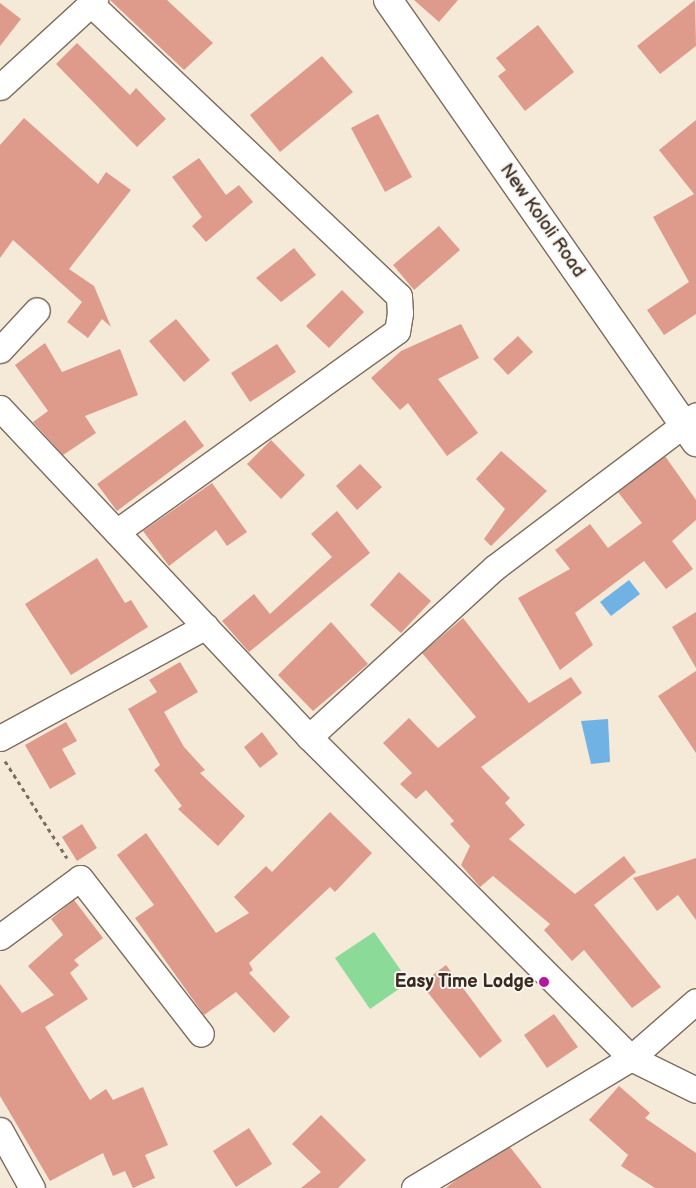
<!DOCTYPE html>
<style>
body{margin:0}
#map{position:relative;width:696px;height:1188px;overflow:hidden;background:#f5e9d8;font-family:"Balsamiq Sans",sans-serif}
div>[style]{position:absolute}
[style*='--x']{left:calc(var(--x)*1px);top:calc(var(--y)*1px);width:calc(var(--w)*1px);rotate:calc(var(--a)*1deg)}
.green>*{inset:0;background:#8cda98}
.water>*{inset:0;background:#71b2e5}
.building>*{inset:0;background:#de9b8c}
.path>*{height:3px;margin-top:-1.5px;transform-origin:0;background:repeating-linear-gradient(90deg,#7c6d5f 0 4px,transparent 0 8px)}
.roads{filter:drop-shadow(1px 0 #7c6d5f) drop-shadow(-1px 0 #7c6d5f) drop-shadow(0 1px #7c6d5f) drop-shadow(0 -1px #7c6d5f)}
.minor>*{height:25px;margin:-12.5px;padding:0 12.5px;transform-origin:12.5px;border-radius:12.5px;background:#fff}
.tertiary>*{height:28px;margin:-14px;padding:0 14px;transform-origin:14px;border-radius:14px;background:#fff}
.dots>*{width:14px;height:14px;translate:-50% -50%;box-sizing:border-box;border:2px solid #f6f6f2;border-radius:50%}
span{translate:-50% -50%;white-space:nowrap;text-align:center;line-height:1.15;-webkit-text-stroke:4px #f6f6f2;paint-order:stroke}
.street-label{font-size:18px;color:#3b2a1e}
.poi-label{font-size:18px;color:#3b2a1e;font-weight:700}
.right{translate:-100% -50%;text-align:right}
</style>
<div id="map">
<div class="green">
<div style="clip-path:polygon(374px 932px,409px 982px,370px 1009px,335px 958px)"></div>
</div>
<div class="water">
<div style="clip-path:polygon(629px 580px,640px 594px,611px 616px,600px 602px)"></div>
<div style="clip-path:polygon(608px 719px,610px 762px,591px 764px,581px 721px)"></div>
</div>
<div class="building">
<div style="clip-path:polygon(110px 0,167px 0,213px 43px,184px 70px)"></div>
<div style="clip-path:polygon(414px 0,458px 0,439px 22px)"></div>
<div style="clip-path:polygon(695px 0,696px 46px,660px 74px,637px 46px)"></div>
<div style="clip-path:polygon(0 3px,21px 19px,0 46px)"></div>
<div style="clip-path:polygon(538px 25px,574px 72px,525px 111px,498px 76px,506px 70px,496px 58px)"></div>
<div style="clip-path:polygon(77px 43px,130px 95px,136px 88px,166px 119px,137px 147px,56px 64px)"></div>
<div style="clip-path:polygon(322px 56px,353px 92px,280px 152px,250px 115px)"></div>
<div style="clip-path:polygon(378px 114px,412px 177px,385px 192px,351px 128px)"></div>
<div style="clip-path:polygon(24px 118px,98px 184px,106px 172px,131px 190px,69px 269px,94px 286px,111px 327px,102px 319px,88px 338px,67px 322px,82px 302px,13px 240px,0 258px,0 145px)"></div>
<div style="clip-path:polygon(696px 120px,696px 314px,664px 335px,647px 310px,689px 282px,653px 217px,694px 194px,659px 150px)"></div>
<div style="clip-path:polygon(199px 158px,226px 195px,239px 185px,253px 202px,206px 242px,192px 226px,202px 217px,172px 177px)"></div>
<div style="clip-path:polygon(439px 226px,460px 250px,414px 290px,393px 265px)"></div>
<div style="clip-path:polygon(294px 248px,316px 275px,281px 302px,256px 278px)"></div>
<div style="clip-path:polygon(342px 290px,364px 312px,329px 348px,306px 326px)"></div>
<div style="clip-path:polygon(176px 319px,210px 360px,184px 382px,149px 341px)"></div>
<div style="clip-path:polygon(461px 324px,479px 358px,438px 379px,478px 433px,447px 456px,408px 403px,400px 410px,371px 378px,401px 351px)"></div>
<div style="clip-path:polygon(518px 336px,533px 352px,508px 375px,493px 359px)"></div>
<div style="clip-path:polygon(45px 343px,62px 372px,120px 349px,138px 395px,85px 416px,96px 433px,63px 455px,33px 422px,48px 411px,15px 365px)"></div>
<div style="clip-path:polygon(277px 344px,296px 372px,250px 402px,231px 373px)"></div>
<div style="clip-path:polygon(185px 420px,204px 446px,117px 511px,97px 484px)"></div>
<div style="clip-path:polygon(271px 440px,305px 475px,281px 499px,247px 464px)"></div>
<div style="clip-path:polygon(501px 451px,547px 491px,491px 546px,484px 539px,505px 509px,476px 479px)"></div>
<div style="clip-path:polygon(665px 456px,696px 500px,696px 520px,672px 541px,693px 569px,666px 589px,644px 561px,575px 613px,593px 645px,560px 670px,518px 598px,570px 569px,555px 550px,590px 524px,608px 548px,642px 523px,618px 492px)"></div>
<div style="clip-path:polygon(360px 464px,382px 487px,357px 510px,336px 486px)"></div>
<div style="clip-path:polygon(212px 483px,247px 532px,227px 546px,216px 530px,169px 566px,143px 531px)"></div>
<div style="clip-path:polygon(337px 511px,370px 553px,249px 652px,222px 621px,254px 594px,270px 614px,332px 557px,311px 534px)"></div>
<div style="clip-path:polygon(97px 558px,125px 603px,131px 600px,148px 627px,71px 675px,25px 604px)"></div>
<div style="clip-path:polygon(399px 572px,431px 601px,401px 633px,370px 605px)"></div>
<div style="clip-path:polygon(696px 612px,696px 668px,672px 627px)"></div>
<div style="clip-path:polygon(463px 618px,529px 703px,571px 677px,582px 693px,481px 767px,510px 798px,505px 803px,525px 825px,509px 839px,575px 894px,624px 856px,636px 872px,594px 905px,661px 987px,632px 1008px,584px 950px,572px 961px,544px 930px,550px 924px,493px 876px,480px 887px,461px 865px,470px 846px,450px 824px,454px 821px,426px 790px,416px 799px,400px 784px,412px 773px,383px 743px,409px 718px,438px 748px,476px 717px,422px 653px)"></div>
<div style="clip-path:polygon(331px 622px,368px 664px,313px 711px,278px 675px)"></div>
<div style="clip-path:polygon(180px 662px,198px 692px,164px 712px,184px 747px,205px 770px,200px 773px,245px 816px,218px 846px,178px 809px,182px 806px,154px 770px,160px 765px,128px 709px,157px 692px,149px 680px)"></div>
<div style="clip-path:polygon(696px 671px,696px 753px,658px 696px)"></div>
<div style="clip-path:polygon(66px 722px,77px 741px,62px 749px,76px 774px,50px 789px,25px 745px)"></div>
<div style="clip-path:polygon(262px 732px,278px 754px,260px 768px,244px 747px)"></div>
<div style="clip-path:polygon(330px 812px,372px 853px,335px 892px,330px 887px,249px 963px,253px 970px,249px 973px,290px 1017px,274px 1033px,236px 992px,204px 1015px,135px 918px,154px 905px,117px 855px,146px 833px,216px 933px,249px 913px,234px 897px,266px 866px,272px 872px)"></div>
<div style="clip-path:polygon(82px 824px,97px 848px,77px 861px,62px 837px)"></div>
<div style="clip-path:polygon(696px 858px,696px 920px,678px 895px,657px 911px,633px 878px)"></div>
<div style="clip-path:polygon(74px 900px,103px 938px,74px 960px,79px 965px,70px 973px,88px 999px,45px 1027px,90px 1100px,106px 1089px,113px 1100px,143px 1087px,168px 1145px,145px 1155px,155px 1178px,133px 1188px,125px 1171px,113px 1176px,103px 1153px,50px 1181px,0 1096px,0 984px,22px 1013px,54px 995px,28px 966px,63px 935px,51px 919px)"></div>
<div style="clip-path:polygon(446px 965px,502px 1041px,480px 1058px,421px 984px)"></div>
<div style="clip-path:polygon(554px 1014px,578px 1047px,547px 1068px,524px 1035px)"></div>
<div style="clip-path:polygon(619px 1086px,650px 1113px,645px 1118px,696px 1153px,696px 1188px,655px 1188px,621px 1166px,628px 1155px,589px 1120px)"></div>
<div style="clip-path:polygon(321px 1115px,366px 1160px,338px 1188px,301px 1188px,321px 1172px,292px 1144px)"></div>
<div style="clip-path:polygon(249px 1128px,272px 1164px,236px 1187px,213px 1151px)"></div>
<div style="clip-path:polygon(510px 1147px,542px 1188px,446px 1188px,457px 1179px)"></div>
</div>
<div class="path">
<div style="--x:5;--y:761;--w:115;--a:57.4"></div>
</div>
<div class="roads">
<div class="minor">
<div style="--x:91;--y:4;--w:424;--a:43.5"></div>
<div style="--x:399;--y:296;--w:17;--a:87"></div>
<div style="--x:400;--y:313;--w:18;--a:99"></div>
<div style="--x:397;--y:331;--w:345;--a:144.4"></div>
<div style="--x:0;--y:87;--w:129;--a:-42.5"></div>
<div style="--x:0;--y:350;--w:54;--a:-47.2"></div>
<div style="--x:0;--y:408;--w:451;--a:46.8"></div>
<div style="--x:309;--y:737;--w:455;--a:44.9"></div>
<div style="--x:631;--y:1058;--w:72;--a:26.2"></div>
<div style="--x:309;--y:737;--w:251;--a:-42.4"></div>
<div style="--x:494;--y:568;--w:253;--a:-37.1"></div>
<div style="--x:0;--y:738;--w:234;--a:-28.5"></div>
<div style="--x:0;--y:937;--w:99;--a:-36.4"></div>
<div style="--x:80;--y:878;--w:197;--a:52.2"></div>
<div style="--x:0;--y:1130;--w:66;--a:61.1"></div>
<div style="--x:414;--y:1188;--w:253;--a:-30.9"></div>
<div style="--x:631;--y:1058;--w:86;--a:-41.2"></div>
</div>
<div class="tertiary">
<div style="--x:388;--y:0;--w:539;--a:55.13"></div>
</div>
</div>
<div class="dots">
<div style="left:544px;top:982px;background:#b5179e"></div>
</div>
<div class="street-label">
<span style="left:542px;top:221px;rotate:55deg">New Kololi Road</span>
</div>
<div class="poi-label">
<span class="right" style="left:534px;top:982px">Easy Time Lodge</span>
</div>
</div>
